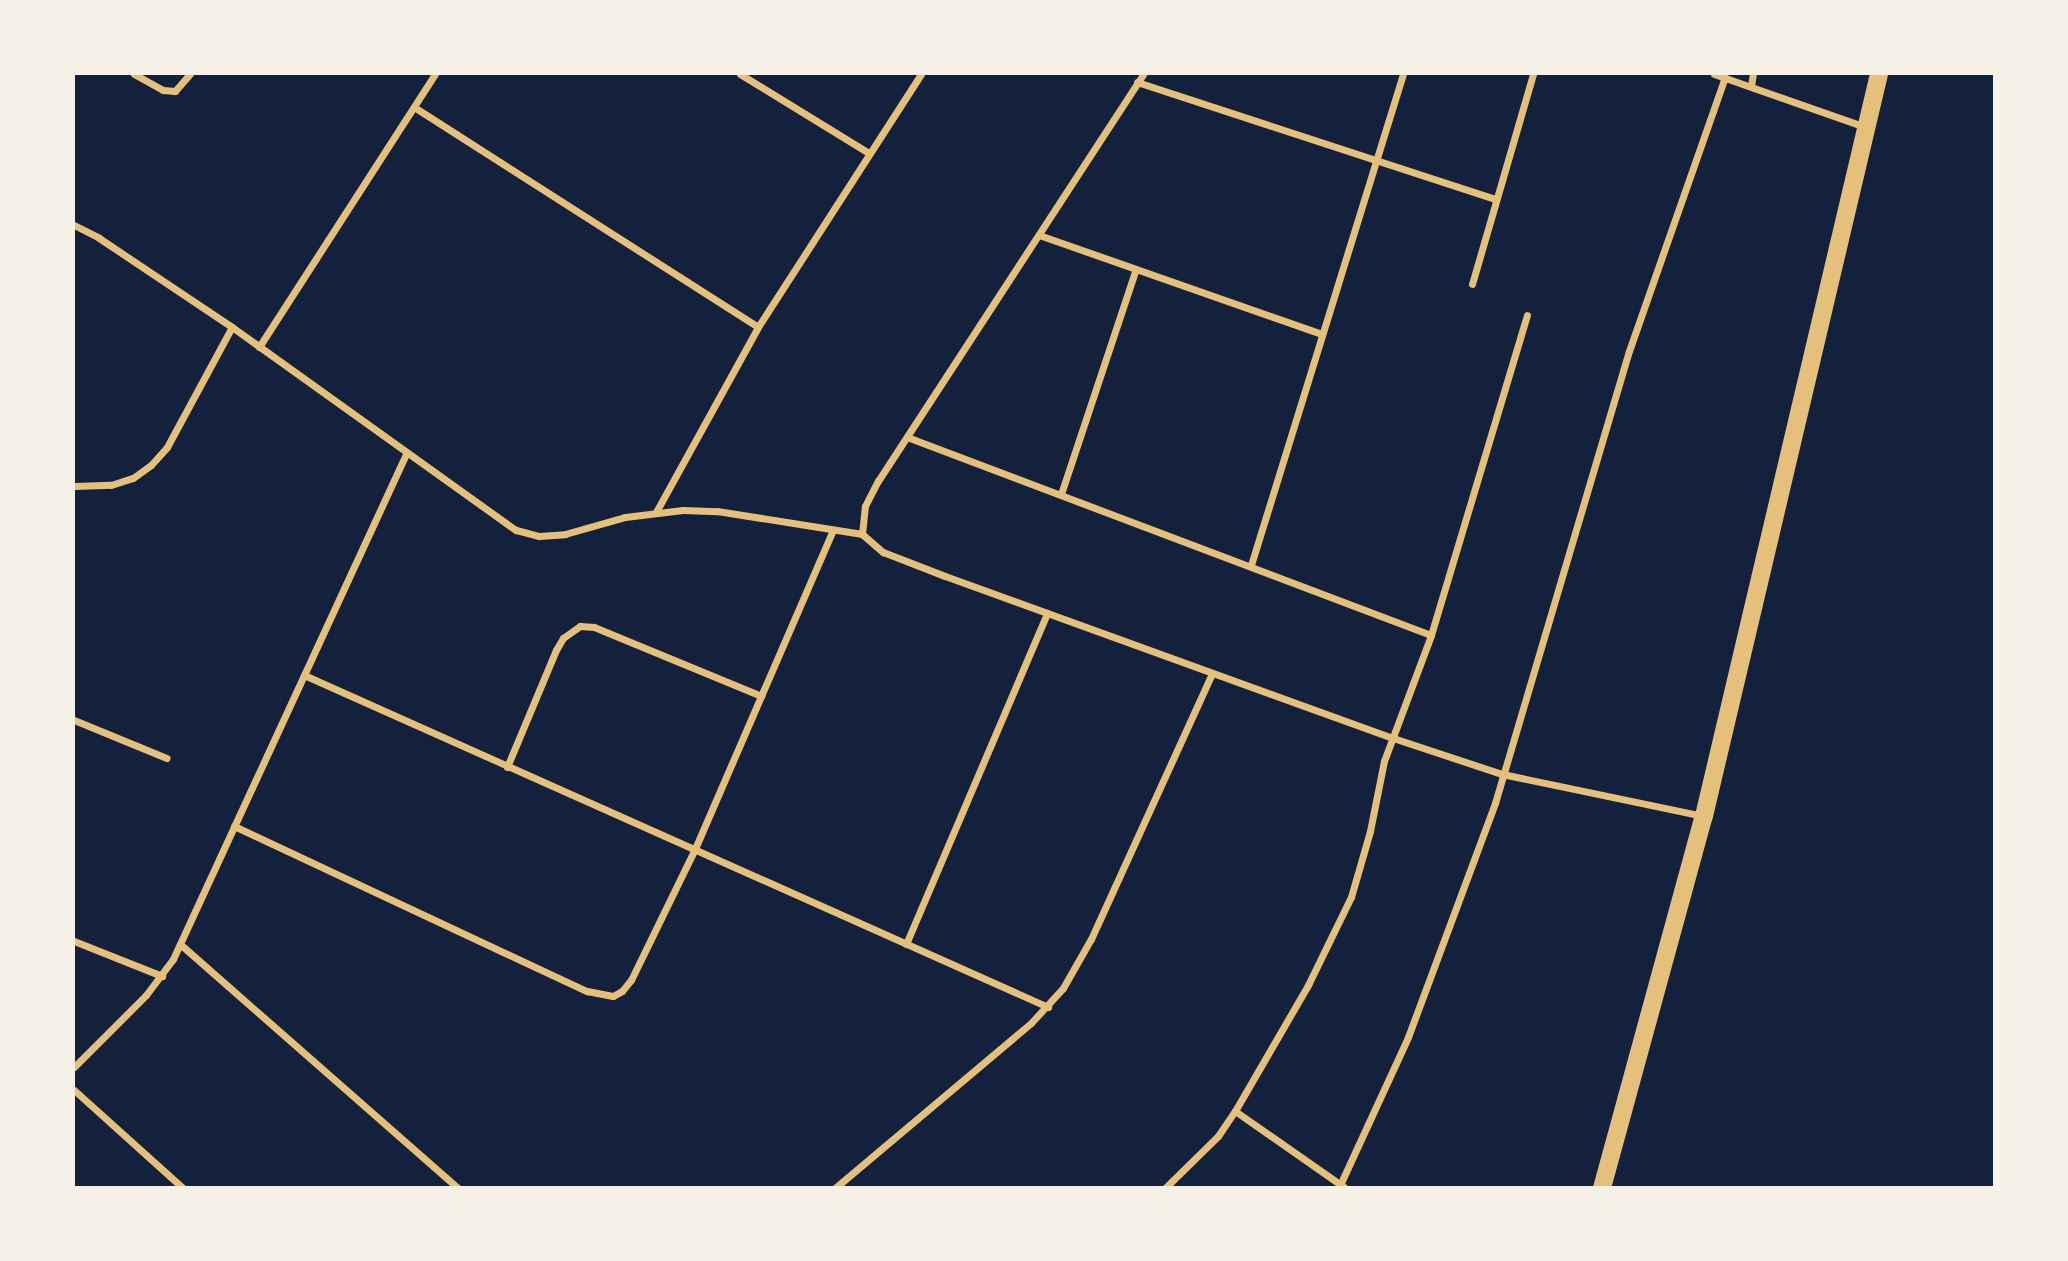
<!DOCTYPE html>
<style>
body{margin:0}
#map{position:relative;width:2068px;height:1261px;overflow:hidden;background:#14213d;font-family:"Sofia Sans Condensed",sans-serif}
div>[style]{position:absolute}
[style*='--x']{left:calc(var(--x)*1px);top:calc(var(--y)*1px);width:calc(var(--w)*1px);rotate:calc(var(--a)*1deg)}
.minor>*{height:7px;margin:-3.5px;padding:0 3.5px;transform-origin:3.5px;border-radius:3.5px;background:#e5c07b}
.primary>*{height:18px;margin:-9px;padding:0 9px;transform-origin:9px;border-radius:9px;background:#e5c07b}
span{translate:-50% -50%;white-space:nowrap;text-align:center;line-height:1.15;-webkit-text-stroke:5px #f6f1e7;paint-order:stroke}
.frame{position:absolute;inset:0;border:75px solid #f6f1e7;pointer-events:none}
</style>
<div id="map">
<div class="minor">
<div style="--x:134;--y:74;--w:33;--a:29"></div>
<div style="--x:163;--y:90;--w:12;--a:5"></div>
<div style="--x:175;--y:91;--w:23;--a:-49"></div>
<div style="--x:740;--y:74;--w:151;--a:31.5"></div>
<div style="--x:1714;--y:74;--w:160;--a:19.3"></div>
<div style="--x:1137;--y:82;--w:378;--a:18.1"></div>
<div style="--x:1751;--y:86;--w:12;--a:-81"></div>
<div style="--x:414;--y:107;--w:408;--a:32.6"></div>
<div style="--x:74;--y:225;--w:28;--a:27"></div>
<div style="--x:99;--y:238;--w:160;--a:33.8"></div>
<div style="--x:232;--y:327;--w:349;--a:35.6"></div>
<div style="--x:516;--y:530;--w:24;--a:15"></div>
<div style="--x:539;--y:536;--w:26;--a:-4"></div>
<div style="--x:565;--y:534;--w:62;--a:-15.8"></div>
<div style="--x:625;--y:517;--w:58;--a:-6.9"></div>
<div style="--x:683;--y:510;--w:34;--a:2"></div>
<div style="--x:717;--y:511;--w:147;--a:9"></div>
<div style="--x:862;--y:534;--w:28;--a:41"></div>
<div style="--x:883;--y:552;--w:66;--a:21.2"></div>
<div style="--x:945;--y:576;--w:476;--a:19.9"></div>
<div style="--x:1393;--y:738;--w:115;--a:18.3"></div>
<div style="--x:1502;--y:774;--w:205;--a:11.8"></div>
<div style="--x:1039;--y:235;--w:300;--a:19.3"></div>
<div style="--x:1472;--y:284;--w:219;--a:-73.8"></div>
<div style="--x:259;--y:347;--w:325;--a:-57.2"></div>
<div style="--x:907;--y:437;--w:560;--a:20.7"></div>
<div style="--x:74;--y:486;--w:37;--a:-2"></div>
<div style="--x:111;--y:485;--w:23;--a:-18"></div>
<div style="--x:133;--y:478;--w:22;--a:-36"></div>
<div style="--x:151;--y:465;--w:24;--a:-48"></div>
<div style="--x:167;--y:447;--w:136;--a:-61.6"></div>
<div style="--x:1061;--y:494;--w:237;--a:-71.6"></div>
<div style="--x:656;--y:512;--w:211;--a:-61.1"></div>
<div style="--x:758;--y:327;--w:301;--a:-57.2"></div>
<div style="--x:862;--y:534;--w:28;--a:-84"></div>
<div style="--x:865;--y:506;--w:28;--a:-63"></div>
<div style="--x:878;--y:481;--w:486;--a:-56.9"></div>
<div style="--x:1251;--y:565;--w:514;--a:-72.8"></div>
<div style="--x:304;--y:675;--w:815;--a:24.05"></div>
<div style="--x:74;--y:720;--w:100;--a:22.4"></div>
<div style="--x:507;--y:767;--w:127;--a:-67.3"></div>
<div style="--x:556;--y:650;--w:14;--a:-60"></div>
<div style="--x:563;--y:638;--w:21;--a:-35"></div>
<div style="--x:580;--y:626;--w:14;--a:4"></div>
<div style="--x:594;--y:627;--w:181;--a:22.4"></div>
<div style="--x:234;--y:826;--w:390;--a:25.1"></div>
<div style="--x:587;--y:991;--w:26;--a:11"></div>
<div style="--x:613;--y:996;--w:10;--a:-29"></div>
<div style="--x:622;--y:991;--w:14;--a:-51"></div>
<div style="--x:631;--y:980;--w:144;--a:-64"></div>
<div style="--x:694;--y:851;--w:350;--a:-66.6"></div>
<div style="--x:74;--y:941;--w:95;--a:21.7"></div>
<div style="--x:180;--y:944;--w:370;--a:41.3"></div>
<div style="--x:906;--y:944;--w:360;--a:-66.9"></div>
<div style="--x:74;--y:1067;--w:102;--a:-45"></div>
<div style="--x:146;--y:995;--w:45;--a:-53.1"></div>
<div style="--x:173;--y:959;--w:556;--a:-65.23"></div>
<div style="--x:74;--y:1090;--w:147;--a:42"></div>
<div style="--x:1235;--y:1111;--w:133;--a:34.9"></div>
<div style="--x:1340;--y:1185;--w:163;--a:-65.3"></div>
<div style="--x:1408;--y:1037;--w:250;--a:-69.6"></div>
<div style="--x:1495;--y:803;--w:471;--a:-73.5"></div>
<div style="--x:1629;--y:351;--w:290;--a:-70.7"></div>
<div style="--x:835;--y:1188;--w:256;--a:-40.1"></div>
<div style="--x:1031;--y:1023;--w:47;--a:-47.6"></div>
<div style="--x:1063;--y:988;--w:56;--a:-60.3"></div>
<div style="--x:1091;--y:939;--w:292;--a:-65.5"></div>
<div style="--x:1165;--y:1188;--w:74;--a:-44.5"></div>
<div style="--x:1218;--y:1136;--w:30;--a:-56"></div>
<div style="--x:1235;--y:1111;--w:146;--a:-59.9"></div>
<div style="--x:1308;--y:985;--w:98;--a:-64"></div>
<div style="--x:1351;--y:897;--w:69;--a:-73.9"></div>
<div style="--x:1370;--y:831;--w:71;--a:-78.7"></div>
<div style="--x:1384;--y:761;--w:134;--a:-69.5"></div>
<div style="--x:1431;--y:635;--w:334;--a:-73.3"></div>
</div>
<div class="primary">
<div style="--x:1602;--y:1188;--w:386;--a:-74.7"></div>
<div style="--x:1704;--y:816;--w:762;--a:-76.73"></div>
</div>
<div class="frame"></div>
</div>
